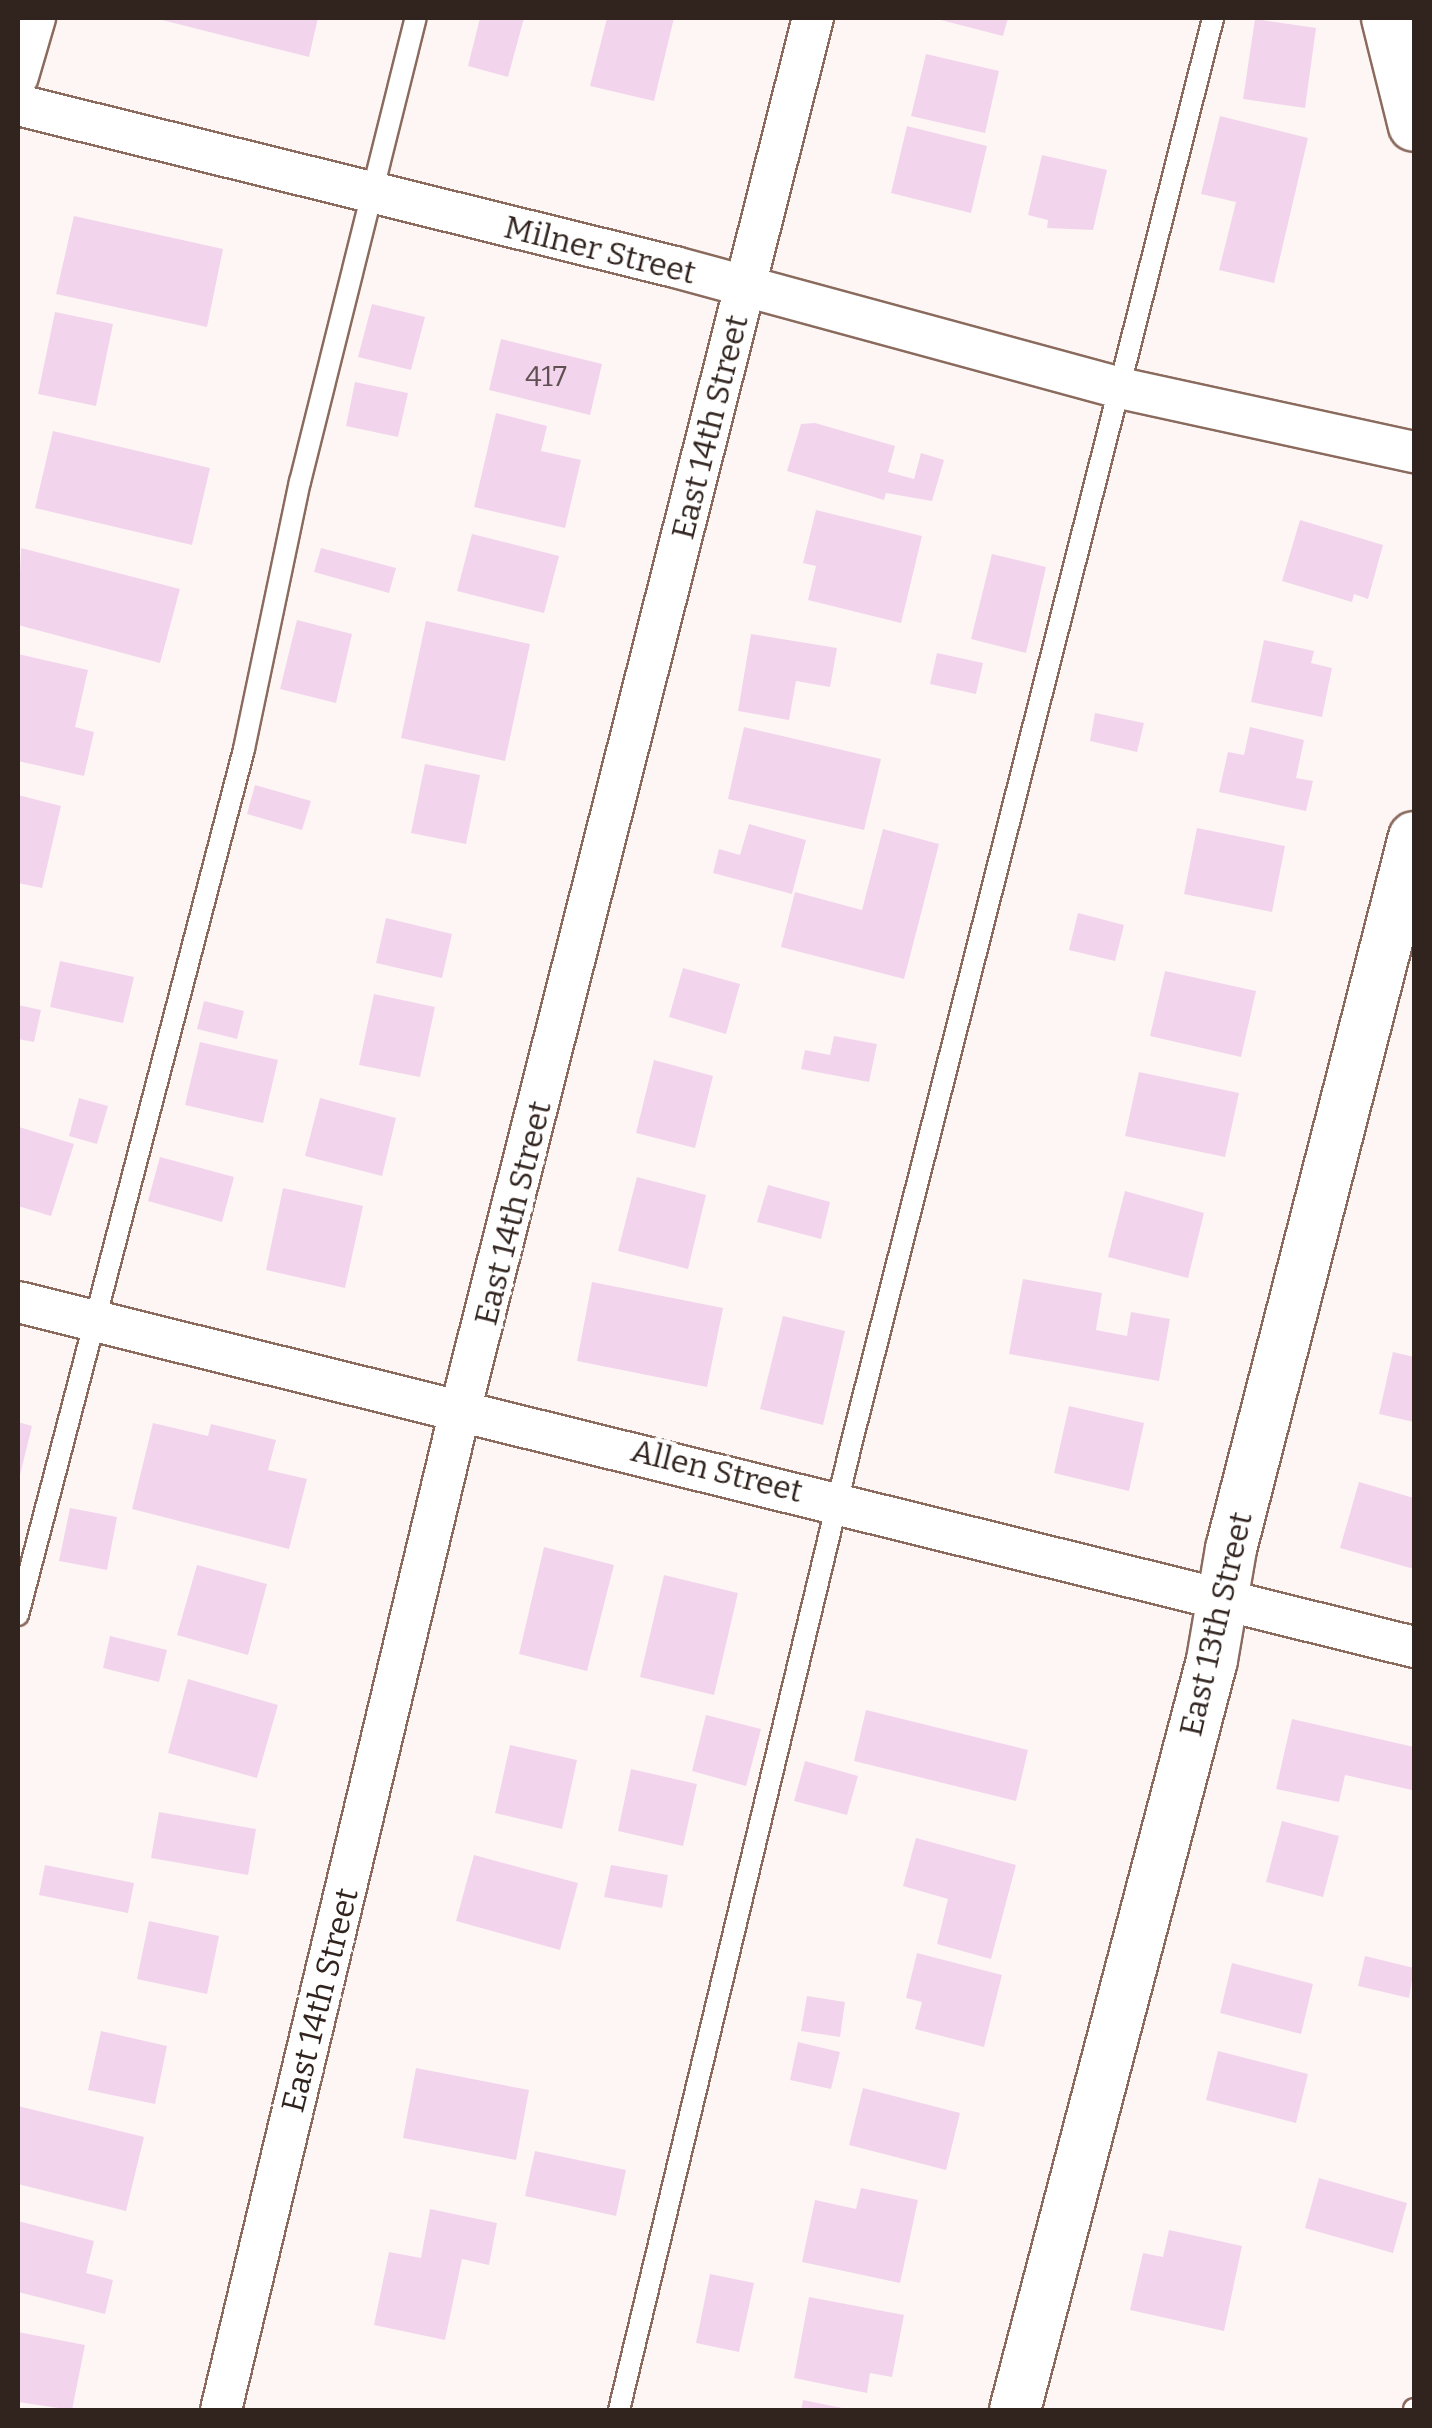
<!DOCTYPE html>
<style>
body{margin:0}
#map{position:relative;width:1432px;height:2428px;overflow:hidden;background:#fef6f4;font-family:Bitter,serif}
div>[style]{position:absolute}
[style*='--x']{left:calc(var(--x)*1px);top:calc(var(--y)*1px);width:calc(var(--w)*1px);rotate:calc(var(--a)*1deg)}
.building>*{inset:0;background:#f2d5ed}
.roads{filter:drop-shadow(2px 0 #8a6b5e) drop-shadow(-2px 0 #8a6b5e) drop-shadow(0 2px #8a6b5e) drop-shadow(0 -2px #8a6b5e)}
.service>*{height:20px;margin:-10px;padding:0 10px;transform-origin:10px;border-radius:10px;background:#fff}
.minor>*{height:40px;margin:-20px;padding:0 20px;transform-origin:20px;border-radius:20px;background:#fff}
.tertiary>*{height:50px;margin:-25px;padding:0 25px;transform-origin:25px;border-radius:25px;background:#fff}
span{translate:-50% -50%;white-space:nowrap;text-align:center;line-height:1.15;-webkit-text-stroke:8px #fff;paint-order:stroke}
.number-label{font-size:28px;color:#615052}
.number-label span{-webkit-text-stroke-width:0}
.street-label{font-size:32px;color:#31241f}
.frame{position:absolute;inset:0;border:20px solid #31241f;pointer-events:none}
</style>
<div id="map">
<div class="building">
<div style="clip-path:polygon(154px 18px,318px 18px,309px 57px)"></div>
<div style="clip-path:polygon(480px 18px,524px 18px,508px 77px,468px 66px)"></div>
<div style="clip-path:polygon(607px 18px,674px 18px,654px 101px,590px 86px)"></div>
<div style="clip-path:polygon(933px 18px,1008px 18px,1003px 36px)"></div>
<div style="clip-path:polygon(1255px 19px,1316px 28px,1305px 108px,1243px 99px)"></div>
<div style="clip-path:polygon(926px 54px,999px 71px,985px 133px,911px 116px)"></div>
<div style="clip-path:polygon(1220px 116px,1308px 138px,1274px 283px,1219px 270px,1236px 202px,1201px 194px)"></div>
<div style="clip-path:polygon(907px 126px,987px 146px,971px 213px,891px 193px)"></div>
<div style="clip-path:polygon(1042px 155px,1107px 170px,1093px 230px,1047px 228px,1048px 220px,1028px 215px)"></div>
<div style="clip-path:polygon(74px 216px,223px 249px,207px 327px,56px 294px)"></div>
<div style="clip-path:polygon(372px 304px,425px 317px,411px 370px,358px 357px)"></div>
<div style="clip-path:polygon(55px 312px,113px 324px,96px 406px,38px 394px)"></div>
<div style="clip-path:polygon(501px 339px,602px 364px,590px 415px,489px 390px)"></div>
<div style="clip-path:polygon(355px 382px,408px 393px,398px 437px,346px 426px)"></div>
<div style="clip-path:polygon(496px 413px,547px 426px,541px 451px,581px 460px,565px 528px,474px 507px)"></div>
<div style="clip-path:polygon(815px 423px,895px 446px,888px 472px,914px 479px,921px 453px,944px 460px,932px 501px,886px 493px,884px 500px,787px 471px,801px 424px)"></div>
<div style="clip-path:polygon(53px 431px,210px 468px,192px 545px,35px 508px)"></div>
<div style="clip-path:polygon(816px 510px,922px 536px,901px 623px,808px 600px,816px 566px,803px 563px)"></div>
<div style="clip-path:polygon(1300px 520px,1383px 545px,1368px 599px,1354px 594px,1352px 602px,1282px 581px)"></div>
<div style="clip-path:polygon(472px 534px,559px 556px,544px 613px,457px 591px)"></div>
<div style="clip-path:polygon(21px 548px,180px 589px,160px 663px,18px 625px)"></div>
<div style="clip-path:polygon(321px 548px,396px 568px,389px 593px,314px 572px)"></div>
<div style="clip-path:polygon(992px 554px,1046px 567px,1026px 653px,971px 639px)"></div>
<div style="clip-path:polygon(297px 620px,352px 634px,336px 703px,280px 689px)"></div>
<div style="clip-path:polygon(426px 621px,530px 644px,505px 761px,401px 738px)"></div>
<div style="clip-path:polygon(751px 634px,837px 648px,830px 687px,796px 681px,789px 720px,738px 711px)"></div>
<div style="clip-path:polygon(1264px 640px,1314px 651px,1311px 663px,1332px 668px,1322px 717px,1251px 702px)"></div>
<div style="clip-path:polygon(937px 653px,983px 663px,976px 694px,930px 684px)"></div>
<div style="clip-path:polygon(18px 654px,88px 670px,75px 727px,94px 732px,84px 776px,18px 761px)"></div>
<div style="clip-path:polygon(1095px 713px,1144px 723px,1137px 752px,1090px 741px)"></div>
<div style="clip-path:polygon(744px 727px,881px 759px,864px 830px,728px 799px)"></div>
<div style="clip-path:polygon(1250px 727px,1304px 740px,1296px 778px,1313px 781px,1306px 811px,1219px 792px,1228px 752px,1244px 755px)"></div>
<div style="clip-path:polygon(425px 764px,480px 775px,466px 844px,411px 833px)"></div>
<div style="clip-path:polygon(255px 785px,311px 801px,302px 830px,247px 814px)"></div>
<div style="clip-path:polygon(18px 795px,61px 806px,42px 888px,18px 883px)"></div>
<div style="clip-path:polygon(749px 824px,806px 840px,792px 894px,713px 873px,719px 849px,740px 855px)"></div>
<div style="clip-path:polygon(1197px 828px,1285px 846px,1272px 912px,1184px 894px)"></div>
<div style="clip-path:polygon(883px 829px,939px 844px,904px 979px,781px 947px,795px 892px,862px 910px)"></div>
<div style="clip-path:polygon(1078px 913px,1124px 925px,1115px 961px,1069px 950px)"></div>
<div style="clip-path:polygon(386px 918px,452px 934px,442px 978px,376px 963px)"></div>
<div style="clip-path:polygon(60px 961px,134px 977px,123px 1023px,50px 1007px)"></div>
<div style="clip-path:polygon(683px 968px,740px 984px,726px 1034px,669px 1017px)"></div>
<div style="clip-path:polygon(1165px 971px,1256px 991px,1241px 1057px,1150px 1036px)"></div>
<div style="clip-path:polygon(374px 994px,435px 1007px,420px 1077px,359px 1065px)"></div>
<div style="clip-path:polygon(204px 1001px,244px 1011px,237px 1039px,197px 1029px)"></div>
<div style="clip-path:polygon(18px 1005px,41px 1010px,34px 1042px,18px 1039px)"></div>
<div style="clip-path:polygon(834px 1036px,877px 1044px,869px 1082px,801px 1069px,805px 1050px,830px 1055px)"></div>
<div style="clip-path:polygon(200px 1042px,278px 1060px,263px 1123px,185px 1105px)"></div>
<div style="clip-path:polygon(654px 1060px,713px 1076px,695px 1148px,636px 1133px)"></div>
<div style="clip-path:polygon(1139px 1072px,1239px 1093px,1225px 1157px,1125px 1136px)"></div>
<div style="clip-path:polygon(79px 1098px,108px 1106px,97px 1144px,69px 1136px)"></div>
<div style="clip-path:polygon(320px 1098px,396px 1118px,382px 1176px,305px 1156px)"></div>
<div style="clip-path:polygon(19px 1127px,74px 1144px,51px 1216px,18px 1206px)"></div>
<div style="clip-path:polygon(160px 1157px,234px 1177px,222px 1222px,148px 1201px)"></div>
<div style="clip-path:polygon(637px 1177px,706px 1195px,688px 1269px,618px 1251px)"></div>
<div style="clip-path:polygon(768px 1185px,830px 1202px,821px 1239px,757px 1222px)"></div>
<div style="clip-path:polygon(283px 1188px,363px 1206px,345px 1288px,266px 1270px)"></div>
<div style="clip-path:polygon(1125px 1191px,1204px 1213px,1188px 1278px,1108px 1257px)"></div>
<div style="clip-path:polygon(1023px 1279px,1102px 1293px,1096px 1330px,1127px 1336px,1131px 1312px,1170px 1319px,1159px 1381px,1009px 1354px)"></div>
<div style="clip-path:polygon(592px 1282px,723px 1308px,707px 1387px,577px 1361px)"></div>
<div style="clip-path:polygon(783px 1316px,845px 1331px,823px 1425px,760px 1409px)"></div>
<div style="clip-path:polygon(1393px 1352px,1414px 1357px,1414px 1422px,1379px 1414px)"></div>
<div style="clip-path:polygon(1069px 1406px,1144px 1423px,1129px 1491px,1054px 1473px)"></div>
<div style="clip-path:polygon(18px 1422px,32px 1426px,19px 1479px,18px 1479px)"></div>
<div style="clip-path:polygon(153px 1423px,208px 1436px,211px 1424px,276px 1440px,268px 1470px,307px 1479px,289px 1549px,132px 1509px)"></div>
<div style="clip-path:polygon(1359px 1482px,1414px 1498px,1414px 1569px,1340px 1548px)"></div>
<div style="clip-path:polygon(70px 1508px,117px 1517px,107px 1570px,59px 1561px)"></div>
<div style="clip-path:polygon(544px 1547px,614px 1565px,587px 1671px,519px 1654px)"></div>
<div style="clip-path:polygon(197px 1565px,267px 1584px,248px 1655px,177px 1635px)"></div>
<div style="clip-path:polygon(664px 1575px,738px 1593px,714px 1695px,640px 1677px)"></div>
<div style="clip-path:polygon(110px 1636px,167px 1650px,159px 1682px,103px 1668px)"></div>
<div style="clip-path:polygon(188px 1679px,278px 1705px,257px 1778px,168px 1753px)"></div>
<div style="clip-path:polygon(866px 1710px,1028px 1750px,1016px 1801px,854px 1761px)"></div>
<div style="clip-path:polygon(706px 1715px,761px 1729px,746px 1786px,692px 1771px)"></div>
<div style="clip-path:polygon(1292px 1719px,1414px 1747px,1412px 1790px,1345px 1775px,1339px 1802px,1276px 1789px)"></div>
<div style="clip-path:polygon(510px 1745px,577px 1760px,562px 1829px,495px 1813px)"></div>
<div style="clip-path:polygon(805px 1761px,858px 1776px,847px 1815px,794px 1801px)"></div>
<div style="clip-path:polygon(631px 1769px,697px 1784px,683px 1846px,618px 1831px)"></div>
<div style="clip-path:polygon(159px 1812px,256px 1829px,248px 1875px,151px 1858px)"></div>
<div style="clip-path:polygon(1282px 1821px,1339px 1836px,1323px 1897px,1266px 1882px)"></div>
<div style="clip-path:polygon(916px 1838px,1016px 1865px,991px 1959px,937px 1944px,948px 1899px,903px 1886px)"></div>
<div style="clip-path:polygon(474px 1855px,578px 1883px,560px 1950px,456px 1921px)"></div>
<div style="clip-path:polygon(45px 1865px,134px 1883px,128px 1913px,39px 1895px)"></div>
<div style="clip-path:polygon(611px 1865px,668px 1875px,662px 1908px,604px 1897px)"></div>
<div style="clip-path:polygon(149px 1921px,219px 1936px,207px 1994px,137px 1979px)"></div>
<div style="clip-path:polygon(917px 1953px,1002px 1975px,984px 2047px,915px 2029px,922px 2002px,906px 1998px)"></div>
<div style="clip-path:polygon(1365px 1956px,1414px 1968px,1409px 1998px,1358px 1986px)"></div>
<div style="clip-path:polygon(1232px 1963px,1313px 1984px,1301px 2034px,1220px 2013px)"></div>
<div style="clip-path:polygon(807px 1996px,845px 2002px,840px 2037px,801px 2031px)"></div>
<div style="clip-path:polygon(101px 2031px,167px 2046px,155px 2104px,88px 2090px)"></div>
<div style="clip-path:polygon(798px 2042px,840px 2052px,831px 2089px,790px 2080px)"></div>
<div style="clip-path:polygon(1218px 2051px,1308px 2074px,1296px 2123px,1206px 2100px)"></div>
<div style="clip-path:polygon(416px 2068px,529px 2090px,516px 2160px,403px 2138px)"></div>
<div style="clip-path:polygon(863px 2088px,960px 2113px,946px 2170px,849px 2145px)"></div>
<div style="clip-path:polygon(18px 2106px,144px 2137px,126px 2211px,18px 2184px)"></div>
<div style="clip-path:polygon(535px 2151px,626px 2170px,616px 2216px,525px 2196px)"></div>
<div style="clip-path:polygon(1319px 2178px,1407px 2203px,1393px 2253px,1305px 2228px)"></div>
<div style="clip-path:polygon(861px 2188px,918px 2200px,900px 2283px,802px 2262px,815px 2200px,856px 2209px)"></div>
<div style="clip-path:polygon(430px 2209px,497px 2223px,489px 2265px,462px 2259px,445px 2340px,374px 2325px,389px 2252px,421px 2258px)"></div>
<div style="clip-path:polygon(18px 2221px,94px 2241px,86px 2273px,113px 2280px,105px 2314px,18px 2292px)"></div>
<div style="clip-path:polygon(1169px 2230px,1242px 2246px,1224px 2331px,1130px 2310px,1143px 2253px,1163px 2257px)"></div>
<div style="clip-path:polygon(710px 2274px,754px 2283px,739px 2352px,696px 2343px)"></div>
<div style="clip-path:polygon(809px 2297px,904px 2315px,892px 2377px,870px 2373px,867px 2393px,794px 2378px)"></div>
<div style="clip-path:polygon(18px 2332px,85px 2345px,72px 2410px,18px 2402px)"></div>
<div style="clip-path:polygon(803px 2400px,847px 2409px,847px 2410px,801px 2410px)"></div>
</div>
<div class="roads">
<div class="service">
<div style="--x:18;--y:1615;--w:895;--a:-75.37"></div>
<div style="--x:244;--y:749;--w:273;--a:-78.2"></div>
<div style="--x:300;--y:482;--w:478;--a:-76"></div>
<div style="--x:619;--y:2410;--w:997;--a:-76.48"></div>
<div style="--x:852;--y:1441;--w:1468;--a:-75.76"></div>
<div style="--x:1414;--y:2410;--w:1;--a:-90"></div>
</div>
<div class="minor">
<div style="--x:18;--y:76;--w:60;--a:-73.7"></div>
<div style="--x:18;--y:105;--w:677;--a:13.85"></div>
<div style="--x:675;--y:267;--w:461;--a:15.2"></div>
<div style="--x:1120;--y:388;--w:301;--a:12.3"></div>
<div style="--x:18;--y:1302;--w:1438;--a:13.88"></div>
<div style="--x:221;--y:2410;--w:1027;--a:-76.55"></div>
<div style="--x:460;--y:1411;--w:1437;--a:-75.78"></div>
</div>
<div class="tertiary">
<div style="--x:1387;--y:18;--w:111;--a:76"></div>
<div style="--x:1015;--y:2410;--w:775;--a:-75.28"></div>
<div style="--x:1212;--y:1660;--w:113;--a:-80.3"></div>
<div style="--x:1231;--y:1549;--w:735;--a:-75.59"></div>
</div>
</div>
<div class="number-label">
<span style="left:546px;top:377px">417</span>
</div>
<div class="street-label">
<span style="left:600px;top:250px;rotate:14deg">Milner Street</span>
<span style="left:710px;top:427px;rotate:-76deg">East 14th Street</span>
<span style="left:513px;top:1213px;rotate:-76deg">East 14th Street</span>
<span style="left:717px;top:1471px;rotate:14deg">Allen Street</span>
<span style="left:1216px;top:1624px;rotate:-77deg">East 13th Street</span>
<span style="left:320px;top:2000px;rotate:-76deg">East 14th Street</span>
</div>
<div class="frame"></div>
</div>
